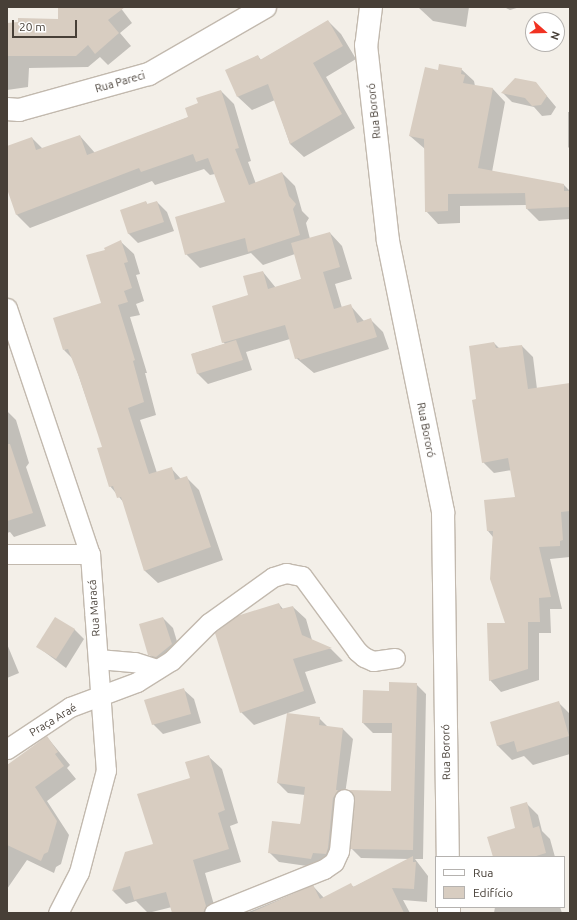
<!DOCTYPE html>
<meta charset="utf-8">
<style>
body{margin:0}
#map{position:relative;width:577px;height:920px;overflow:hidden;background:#f3efe8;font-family:Ubuntu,sans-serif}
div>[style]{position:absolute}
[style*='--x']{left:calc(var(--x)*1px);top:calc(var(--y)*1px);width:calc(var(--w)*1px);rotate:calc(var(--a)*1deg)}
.shadow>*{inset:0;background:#0003}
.building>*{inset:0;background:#d8cdc1}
.roads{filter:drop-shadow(1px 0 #c2b9ae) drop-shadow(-1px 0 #c2b9ae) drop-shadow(0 1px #c2b9ae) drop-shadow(0 -1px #c2b9ae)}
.minor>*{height:19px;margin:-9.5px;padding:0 9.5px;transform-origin:9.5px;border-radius:9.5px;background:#fff}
.tertiary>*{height:22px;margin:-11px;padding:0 11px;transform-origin:11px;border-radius:11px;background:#fff}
span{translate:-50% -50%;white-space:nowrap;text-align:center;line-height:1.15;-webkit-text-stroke:4px #fff;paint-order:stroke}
.street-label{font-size:11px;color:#473f37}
.frame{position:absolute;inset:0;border:8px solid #473f37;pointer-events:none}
.legend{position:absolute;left:435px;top:856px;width:130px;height:52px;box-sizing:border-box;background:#fff;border:1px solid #b5b2af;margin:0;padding:5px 7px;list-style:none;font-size:12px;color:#473f37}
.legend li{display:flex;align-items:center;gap:8px;height:20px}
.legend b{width:20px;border:1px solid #b5b2af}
.north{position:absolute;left:525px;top:12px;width:40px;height:40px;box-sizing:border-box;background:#fff;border:1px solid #b5b2af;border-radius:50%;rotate:110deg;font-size:11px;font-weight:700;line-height:16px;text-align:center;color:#473f37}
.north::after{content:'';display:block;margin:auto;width:14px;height:18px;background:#f13222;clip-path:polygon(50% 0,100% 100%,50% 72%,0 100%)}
.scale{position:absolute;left:12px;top:20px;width:65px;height:18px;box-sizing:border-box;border:2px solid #473f37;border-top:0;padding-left:5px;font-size:12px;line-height:14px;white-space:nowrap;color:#473f37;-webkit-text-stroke:3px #fff;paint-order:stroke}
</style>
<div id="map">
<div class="shadow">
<div style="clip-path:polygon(59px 7px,120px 7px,132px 23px,120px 33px,131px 46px,108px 65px,100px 57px,88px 67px,29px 68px,28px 87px,7px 90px,7px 24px,59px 20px)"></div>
<div style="clip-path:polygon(469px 7px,466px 27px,433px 21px,419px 8px)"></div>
<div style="clip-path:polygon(504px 7px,520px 7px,510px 10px)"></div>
<div style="clip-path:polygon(328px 21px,341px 34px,356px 59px,326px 77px,355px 128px,304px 157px,290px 144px,275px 100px,252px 110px,238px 97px,227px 70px,258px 56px,261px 60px)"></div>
<div style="clip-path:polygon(461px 69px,474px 81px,475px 86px,493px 89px,505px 102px,492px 172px,564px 185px,570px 191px,570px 219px,539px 221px,527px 209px,527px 205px,460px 206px,460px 223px,438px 224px,426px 211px,425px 149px,410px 136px,439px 71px)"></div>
<div style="clip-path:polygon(536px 83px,556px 107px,551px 115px,542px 116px,534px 107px,512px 102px,503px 93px)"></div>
<div style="clip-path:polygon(221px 91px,234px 104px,251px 161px,248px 162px,256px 184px,282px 173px,295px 186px,302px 211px,309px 218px,306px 223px,310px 239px,330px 233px,342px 246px,352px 279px,335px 284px,342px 308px,350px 305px,364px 321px,370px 319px,383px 332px,389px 349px,314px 373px,296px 358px,290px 339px,246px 352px,252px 370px,208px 384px,198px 374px,192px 354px,225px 344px,223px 342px,263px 272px,276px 288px,302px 279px,295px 254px,263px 265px,251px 253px,200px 268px,186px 254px,226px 203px,215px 174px,210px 175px,204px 169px,155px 185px,152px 181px,30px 228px,17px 215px,7px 186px,7px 147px,32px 138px,43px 149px,80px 136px,95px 153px,189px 117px,199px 104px)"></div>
<div style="clip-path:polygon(568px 112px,570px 112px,570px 149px,568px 147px)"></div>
<div style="clip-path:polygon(146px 202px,148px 205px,157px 202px,167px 212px,174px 231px,138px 243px,128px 233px)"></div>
<div style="clip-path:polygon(121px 242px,134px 254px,140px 274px,136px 275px,144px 301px,136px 304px,140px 315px,130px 317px,147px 373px,145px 373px,156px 415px,140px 420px,157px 473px,171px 468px,181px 479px,186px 477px,199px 490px,223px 560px,158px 583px,145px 571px,124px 503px,110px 486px,103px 447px,73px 359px,64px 350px,103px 304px,106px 250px)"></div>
<div style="clip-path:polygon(494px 343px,500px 349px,522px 346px,533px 357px,537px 389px,570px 384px,570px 473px,512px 470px,494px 473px,483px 462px,477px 400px)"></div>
<div style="clip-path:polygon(7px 411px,16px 420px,29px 463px,26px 467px,46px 526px,14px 537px,10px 532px,7px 533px)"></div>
<div style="clip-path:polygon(485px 501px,570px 511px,570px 557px,550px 559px,562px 609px,550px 609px,551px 633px,539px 633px,539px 680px,501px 692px,490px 680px,507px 624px,493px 537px,488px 531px)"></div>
<div style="clip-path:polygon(279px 604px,283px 609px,293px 607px,306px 619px,312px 640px,331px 649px,343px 661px,305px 672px,316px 703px,254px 725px,241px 712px)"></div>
<div style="clip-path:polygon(163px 618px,173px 628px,181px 655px,159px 664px,149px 654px)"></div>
<div style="clip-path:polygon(74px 629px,84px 639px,66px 668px,38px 647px)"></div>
<div style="clip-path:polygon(7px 644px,19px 673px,7px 678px)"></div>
<div style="clip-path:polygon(416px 684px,426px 694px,423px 859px,415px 859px,428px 876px,427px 902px,403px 900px,410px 913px,246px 913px,313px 886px,324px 898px,351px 885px,354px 887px,410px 859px,361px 858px,351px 848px,392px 792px,393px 733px,373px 733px,363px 723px,390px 692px)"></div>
<div style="clip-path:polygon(184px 690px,194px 699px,201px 723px,163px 734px,153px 724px)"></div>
<div style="clip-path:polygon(558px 702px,570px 714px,570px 754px,533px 765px,524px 756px,512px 760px,497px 745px)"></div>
<div style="clip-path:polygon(319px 718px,328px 727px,343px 729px,353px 739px,335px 863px,321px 868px,279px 862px,269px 852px,301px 825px,305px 795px,288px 793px,278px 783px)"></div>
<div style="clip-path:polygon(47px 737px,70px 765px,67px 768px,76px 779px,47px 801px,69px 835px,61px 864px,56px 867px,54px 873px,27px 860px,7px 889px,7px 766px)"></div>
<div style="clip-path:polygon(208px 756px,222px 769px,238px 823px,230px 826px,241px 862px,205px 873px,216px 912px,177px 913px,172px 907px,148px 913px,136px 901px,126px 904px,113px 891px,126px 853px,154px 845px,191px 779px)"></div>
<div style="clip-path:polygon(527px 804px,538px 815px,542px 831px,550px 839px,555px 857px,494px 857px,516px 829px)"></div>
<div style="clip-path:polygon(495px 907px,560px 907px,562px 913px,494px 913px)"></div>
</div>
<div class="building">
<div style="clip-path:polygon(58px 7px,125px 7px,108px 20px,119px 33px,95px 54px,88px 45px,76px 56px,7px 56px,7px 23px,18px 22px,18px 18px,58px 19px)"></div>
<div style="clip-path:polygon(328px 20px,343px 46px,313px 63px,342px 114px,290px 144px,268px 84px,237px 97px,225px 70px,258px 55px,260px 60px)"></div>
<div style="clip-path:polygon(439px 64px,462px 68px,461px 74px,465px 75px,463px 83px,493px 88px,478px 168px,564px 184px,564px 191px,570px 191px,570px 207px,526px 209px,525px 193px,448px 194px,448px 211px,425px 212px,424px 139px,409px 136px,425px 67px,438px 70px)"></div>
<div style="clip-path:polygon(515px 78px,536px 82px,547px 96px,541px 105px,532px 106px,525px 98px,501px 93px)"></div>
<div style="clip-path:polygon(221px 90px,239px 148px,235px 149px,249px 185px,282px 172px,289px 196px,296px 204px,293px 209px,300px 235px,248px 252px,245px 238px,185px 255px,175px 217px,225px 202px,208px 158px,196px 162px,193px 154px,141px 172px,139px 168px,16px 215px,7px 189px,7px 146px,32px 137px,36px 150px,80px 135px,87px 155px,188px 117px,185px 108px,198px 103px,196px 98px)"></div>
<div style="clip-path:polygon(146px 201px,147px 204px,157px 201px,164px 222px,128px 234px,120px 210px)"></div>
<div style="clip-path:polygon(330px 232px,340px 267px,323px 272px,334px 309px,351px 304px,357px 323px,371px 318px,377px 337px,300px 360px,299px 358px,295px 359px,285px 325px,222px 343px,212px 306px,248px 295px,243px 276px,263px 271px,268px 289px,301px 279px,291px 243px)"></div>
<div style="clip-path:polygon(121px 240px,128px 262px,124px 263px,132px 288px,124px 291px,128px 302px,118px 305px,135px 360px,133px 361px,144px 402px,128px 408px,149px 474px,172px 467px,175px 480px,187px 476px,211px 547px,144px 571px,121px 497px,117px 498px,113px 486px,109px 487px,97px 448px,102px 447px,79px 377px,68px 349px,63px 350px,53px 318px,101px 303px,86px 255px,105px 250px,104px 248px)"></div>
<div style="clip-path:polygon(236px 340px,243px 360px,197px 374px,191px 354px)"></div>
<div style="clip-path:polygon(494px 342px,496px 348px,522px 345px,528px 389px,570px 383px,570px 511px,561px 512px,563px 540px,560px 541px,560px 546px,539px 547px,551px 597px,539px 598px,540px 622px,528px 622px,528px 669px,489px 681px,487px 623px,505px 623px,490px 579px,493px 531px,487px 531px,484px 500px,515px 497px,508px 458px,482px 463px,472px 400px,476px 399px,469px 346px)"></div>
<div style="clip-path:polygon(7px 444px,10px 444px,33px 513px,7px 521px)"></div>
<div style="clip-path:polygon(279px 603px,281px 609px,293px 606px,302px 635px,332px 648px,293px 659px,304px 691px,240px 713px,215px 633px,237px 616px)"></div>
<div style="clip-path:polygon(55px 617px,75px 629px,56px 659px,36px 647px)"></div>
<div style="clip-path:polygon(163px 617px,172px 644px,156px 657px,148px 655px,139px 624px)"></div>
<div style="clip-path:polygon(389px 682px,417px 683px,413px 850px,350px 849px,355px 800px,350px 790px,391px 791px,392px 723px,362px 723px,363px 690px,389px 691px)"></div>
<div style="clip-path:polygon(184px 688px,191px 714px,152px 725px,144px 700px)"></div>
<div style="clip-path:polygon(559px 701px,569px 736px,517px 752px,514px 741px,497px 746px,490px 722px)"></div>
<div style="clip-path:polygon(287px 713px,320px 717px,319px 725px,343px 728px,336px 790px,338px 790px,333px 798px,328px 848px,326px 854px,313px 853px,311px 859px,268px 853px,272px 821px,300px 824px,301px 820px,305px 787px,277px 783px)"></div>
<div style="clip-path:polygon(47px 736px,58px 752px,55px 754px,64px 766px,35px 787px,57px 821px,48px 852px,44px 854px,41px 861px,7px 845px,7px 765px)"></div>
<div style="clip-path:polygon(209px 755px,225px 810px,218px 813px,229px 849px,193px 860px,206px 906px,203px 913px,172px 913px,166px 892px,134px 900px,130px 886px,112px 891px,125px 852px,153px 844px,137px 794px,190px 778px,185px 762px)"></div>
<div style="clip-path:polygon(527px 802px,533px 828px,539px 826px,546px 853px,533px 857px,493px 857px,487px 837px,515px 828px,510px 807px)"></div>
<div style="clip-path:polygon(413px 856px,413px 862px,416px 862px,414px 889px,392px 888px,404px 913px,250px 913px,313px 885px,320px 899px,351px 883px,353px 887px)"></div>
</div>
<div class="roads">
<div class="minor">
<div style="--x:7;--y:308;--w:260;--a:71.4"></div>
<div style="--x:90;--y:554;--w:217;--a:85.8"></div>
<div style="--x:106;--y:770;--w:106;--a:104.8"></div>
<div style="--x:79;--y:872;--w:46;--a:117.1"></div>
<div style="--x:7;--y:554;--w:83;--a:0"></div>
<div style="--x:98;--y:659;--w:37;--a:5"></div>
<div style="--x:135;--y:662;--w:23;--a:18"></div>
<div style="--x:7;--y:749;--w:76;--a:-33.7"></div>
<div style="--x:70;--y:707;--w:72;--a:-20.5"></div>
<div style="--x:137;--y:682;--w:40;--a:-32"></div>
<div style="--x:171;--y:661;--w:54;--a:-45"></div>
<div style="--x:209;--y:623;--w:79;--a:-35.7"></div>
<div style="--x:273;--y:577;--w:14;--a:-17"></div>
<div style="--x:286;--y:573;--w:16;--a:11"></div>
<div style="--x:302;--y:576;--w:93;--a:53.7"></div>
<div style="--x:357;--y:651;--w:9;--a:41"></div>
<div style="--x:364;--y:657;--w:10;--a:24"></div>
<div style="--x:373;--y:661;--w:22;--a:-8"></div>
<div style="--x:214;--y:913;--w:118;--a:-21.8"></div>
<div style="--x:324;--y:869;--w:12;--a:-35"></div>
<div style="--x:334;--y:862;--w:12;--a:-66"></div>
<div style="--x:339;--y:851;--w:52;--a:-84.5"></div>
</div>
<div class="tertiary">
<div style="--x:371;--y:7;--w:38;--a:97"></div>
<div style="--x:366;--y:45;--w:197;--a:83.6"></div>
<div style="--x:388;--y:241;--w:277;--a:78.5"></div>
<div style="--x:443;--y:512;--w:345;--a:89.2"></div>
<div style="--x:7;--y:109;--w:12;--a:5"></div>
<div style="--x:19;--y:110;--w:135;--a:-15.5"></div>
<div style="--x:149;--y:74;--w:134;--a:-30"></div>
<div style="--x:449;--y:907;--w:6;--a:90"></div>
</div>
</div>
<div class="street-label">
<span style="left:120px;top:82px;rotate:-16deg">Rua Pareci</span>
<span style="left:374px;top:111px;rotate:-96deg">Rua Bororó</span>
<span style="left:426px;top:430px;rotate:79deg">Rua Bororó</span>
<span style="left:94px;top:608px;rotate:-94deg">Rua Maracá</span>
<span style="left:53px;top:720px;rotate:-31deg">Praça Araé</span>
<span style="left:446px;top:752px;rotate:-91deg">Rua Bororó</span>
</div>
<div class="frame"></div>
<ul class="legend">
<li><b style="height:5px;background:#fff"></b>Rua</li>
<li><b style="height:11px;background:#d8cdc1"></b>Edifício</li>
</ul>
<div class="north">N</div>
<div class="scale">20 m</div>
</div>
